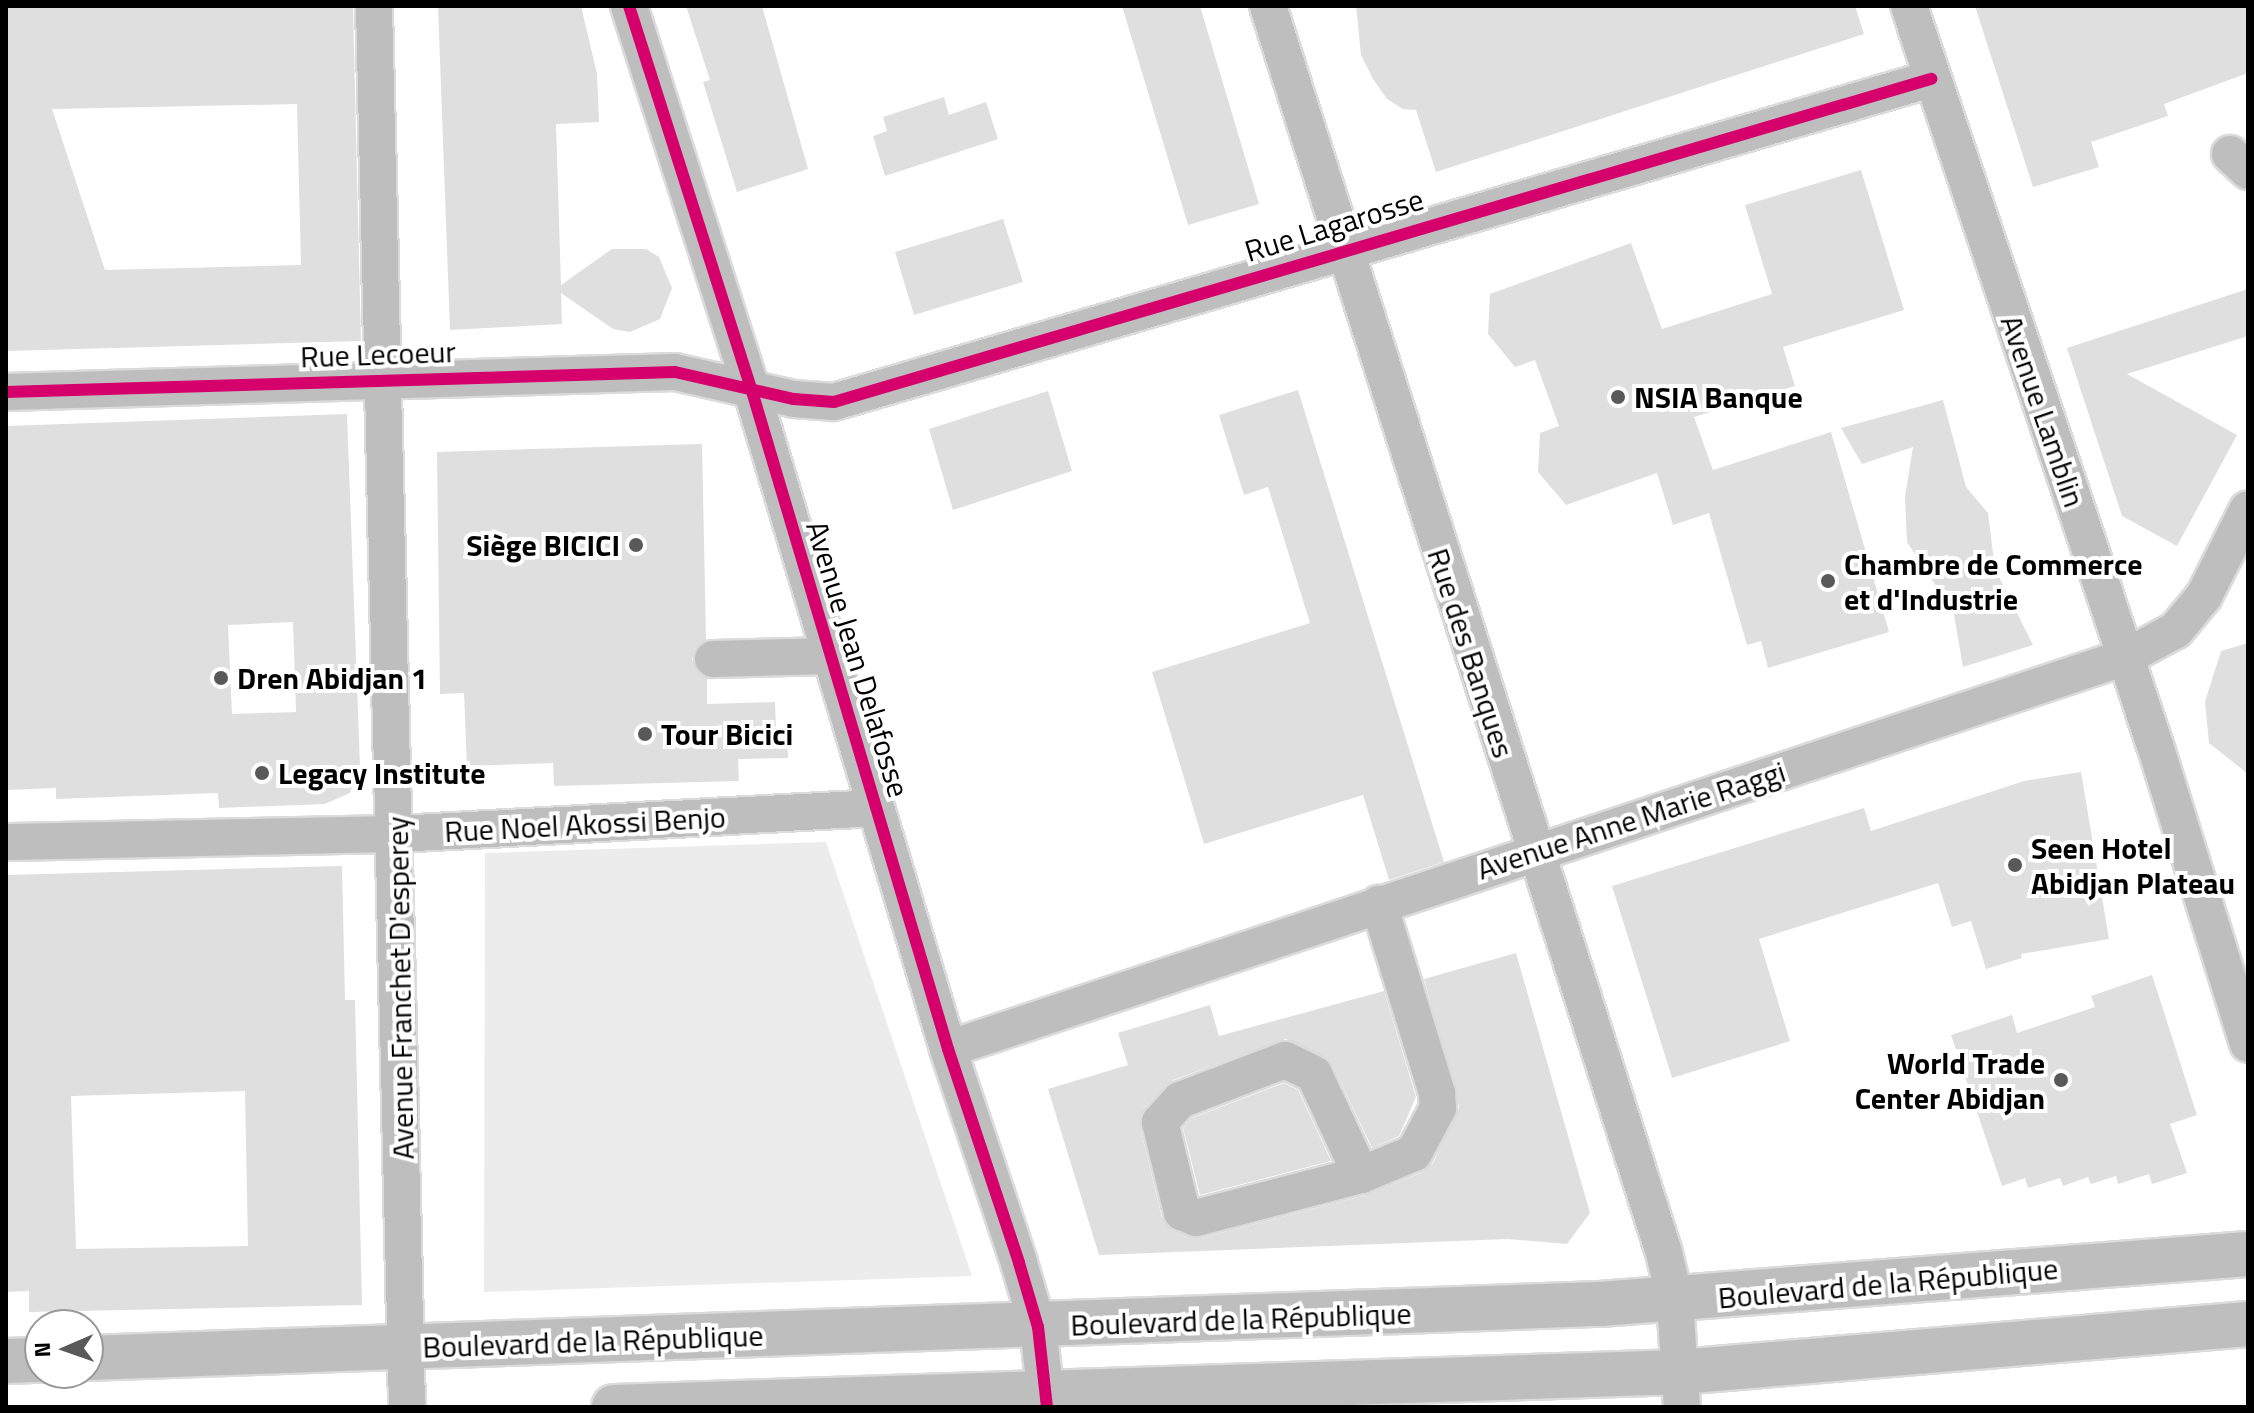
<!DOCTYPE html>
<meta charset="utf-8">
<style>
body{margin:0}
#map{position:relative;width:2254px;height:1413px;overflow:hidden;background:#fff;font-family:"Titillium Web",sans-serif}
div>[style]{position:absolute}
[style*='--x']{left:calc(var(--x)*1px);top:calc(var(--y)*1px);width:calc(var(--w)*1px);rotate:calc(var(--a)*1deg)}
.green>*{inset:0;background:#ececec}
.building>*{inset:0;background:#dfdfdf}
.roads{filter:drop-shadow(2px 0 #dbdbdb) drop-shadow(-2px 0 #dbdbdb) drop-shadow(0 2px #dbdbdb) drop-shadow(0 -2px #dbdbdb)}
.minor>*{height:36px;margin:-18px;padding:0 18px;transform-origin:18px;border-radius:18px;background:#bebebe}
.major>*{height:44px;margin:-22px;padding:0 22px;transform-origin:22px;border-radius:22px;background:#bebebe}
.cycleway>*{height:12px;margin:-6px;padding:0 6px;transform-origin:6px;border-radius:6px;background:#d6006c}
.dots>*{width:22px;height:22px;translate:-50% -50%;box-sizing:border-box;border:4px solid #fff;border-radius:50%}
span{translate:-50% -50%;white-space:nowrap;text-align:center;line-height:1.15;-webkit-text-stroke:8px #fff;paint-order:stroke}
.street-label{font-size:30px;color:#000}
.poi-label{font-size:30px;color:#000;font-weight:700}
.left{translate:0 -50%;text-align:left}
.right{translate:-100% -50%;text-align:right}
.frame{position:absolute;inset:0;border:8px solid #000;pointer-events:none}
.north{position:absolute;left:24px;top:1309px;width:80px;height:80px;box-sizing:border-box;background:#fff;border:2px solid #999;border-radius:50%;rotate:268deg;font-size:22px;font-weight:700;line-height:32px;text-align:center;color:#000}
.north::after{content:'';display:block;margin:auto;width:28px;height:36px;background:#595959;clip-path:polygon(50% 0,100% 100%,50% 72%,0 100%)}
</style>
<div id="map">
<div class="green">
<div style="clip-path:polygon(826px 842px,972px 1276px,484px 1292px,485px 853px)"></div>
</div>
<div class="building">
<div style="clip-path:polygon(evenodd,6px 6px,353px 6px,361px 341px,6px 351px,6px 6px,297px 104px,301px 265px,105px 270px,52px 109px,297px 104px)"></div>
<div style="clip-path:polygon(438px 6px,581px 6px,597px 74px,599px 122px,556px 124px,561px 285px,612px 249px,646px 249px,659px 257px,672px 288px,660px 319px,630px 332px,613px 329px,561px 293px,562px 324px,450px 330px)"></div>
<div style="clip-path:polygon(686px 6px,762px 6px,808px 169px,737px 192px,703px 82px,710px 80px)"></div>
<div style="clip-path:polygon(1122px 6px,1200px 6px,1259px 204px,1188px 225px)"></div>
<div style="clip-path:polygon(1356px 6px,1855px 6px,1864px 34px,1436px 172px,1416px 110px,1403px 109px,1387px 99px,1373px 79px,1361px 55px)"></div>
<div style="clip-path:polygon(1975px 6px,2248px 6px,2248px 73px,2164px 104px,2168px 116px,2091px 142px,2099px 167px,2033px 187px)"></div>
<div style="clip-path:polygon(944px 97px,949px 115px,986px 102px,998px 139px,885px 176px,873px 136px,887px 131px,883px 117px)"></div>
<div style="clip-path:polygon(1861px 170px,1904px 310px,1783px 347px,1795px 386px,1694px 417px,1713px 470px,1831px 432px,1889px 632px,1768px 668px,1761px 641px,1747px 645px,1709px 513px,1673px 525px,1657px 473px,1566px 505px,1538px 472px,1540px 433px,1559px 426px,1535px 360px,1515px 367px,1488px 334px,1490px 294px,1631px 243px,1662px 329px,1772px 294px,1745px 205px)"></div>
<div style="clip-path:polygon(1003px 219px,1023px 282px,914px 315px,895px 252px)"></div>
<div style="clip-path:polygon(2248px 289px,2248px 336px,2127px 374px,2237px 435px,2177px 546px,2122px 516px,2067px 348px)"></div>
<div style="clip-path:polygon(1298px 390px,1444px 862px,1389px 880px,1363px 795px,1204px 844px,1152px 672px,1310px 623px,1268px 487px,1244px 495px,1219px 415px)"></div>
<div style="clip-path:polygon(1048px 391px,1072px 471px,953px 510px,929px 429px)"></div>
<div style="clip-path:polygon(1943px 400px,1966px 487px,1988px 513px,1995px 569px,2033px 645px,1963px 667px,1950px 592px,1936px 586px,1907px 542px,1905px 497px,1913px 447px,1862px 464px,1841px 428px)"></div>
<div style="clip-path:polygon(evenodd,347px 414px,360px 767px,350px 793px,325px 804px,219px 808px,218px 793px,56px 799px,56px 788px,6px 790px,6px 426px,347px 414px,293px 622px,296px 712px,232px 714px,228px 625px,293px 622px)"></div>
<div style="clip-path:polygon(702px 444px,706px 640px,695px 648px,692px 660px,707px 678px,707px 704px,775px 702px,776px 728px,787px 728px,788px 758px,738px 759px,739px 781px,554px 786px,553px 763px,467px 766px,464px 693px,440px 694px,437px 452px)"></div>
<div style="clip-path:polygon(2248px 643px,2248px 774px,2209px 743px,2205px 702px,2221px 651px)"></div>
<div style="clip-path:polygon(2081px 772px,2109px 939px,2021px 954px,2022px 958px,1986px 969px,1971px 921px,1952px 927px,1938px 883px,1759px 939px,1790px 1041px,1672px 1078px,1612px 886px,1864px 808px,1871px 831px,2024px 781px)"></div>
<div style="clip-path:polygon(evenodd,342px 866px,345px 1000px,355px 1000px,362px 1305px,29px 1312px,29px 1291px,6px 1292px,6px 875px,342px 866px,245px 1091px,248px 1246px,76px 1249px,71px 1096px,245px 1091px)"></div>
<div style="clip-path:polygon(1516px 953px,1590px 1213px,1567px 1244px,1508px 1239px,1099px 1255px,1048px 1089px,1128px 1065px,1118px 1033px,1210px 1005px,1219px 1036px,1384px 991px,1416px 1097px,1399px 1136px,1372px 1148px,1332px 1064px,1286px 1039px,1173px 1080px,1144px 1108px,1140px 1127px,1162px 1218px,1174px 1231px,1201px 1238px,1366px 1195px,1423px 1172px,1433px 1163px,1459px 1107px,1424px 979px)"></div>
<div style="clip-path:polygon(2152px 975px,2197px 1115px,2170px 1124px,2187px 1173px,2152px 1184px,2149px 1174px,2118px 1184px,2116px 1176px,2091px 1184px,2088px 1177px,2063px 1186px,2060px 1178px,2028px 1188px,2025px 1178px,2002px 1186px,1951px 1035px,2012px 1015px,2017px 1033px,2095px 1007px,2091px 996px)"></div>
<div style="clip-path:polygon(1284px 1083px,1298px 1090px,1331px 1161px,1200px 1195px,1183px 1128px,1192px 1118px)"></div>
</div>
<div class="roads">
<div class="minor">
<div style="--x:374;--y:6;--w:1401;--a:88.65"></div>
<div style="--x:629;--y:6;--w:401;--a:72.3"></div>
<div style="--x:751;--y:388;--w:690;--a:73.4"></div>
<div style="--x:948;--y:1049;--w:225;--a:71.6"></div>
<div style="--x:1019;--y:1263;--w:67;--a:73.5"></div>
<div style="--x:1038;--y:1327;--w:81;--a:83.6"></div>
<div style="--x:1268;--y:6;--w:1308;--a:72.38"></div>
<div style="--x:1664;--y:1253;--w:48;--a:76.8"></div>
<div style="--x:1675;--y:1300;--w:107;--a:86.3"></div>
<div style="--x:1909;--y:6;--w:779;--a:71.59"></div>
<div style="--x:2155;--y:745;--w:313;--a:72.7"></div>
<div style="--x:2230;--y:154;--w:25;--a:43"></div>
<div style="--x:6;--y:392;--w:669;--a:-1.71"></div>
<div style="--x:675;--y:372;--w:122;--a:12.8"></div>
<div style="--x:794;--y:399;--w:40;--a:4.3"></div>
<div style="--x:834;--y:402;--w:1144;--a:-16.41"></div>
<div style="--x:713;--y:659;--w:117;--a:-1.5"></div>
<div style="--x:6;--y:842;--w:391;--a:-1.2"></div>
<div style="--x:397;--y:834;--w:479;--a:-3.1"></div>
<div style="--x:948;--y:1049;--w:1242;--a:-18.41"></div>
<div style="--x:2126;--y:657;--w:57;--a:-28.4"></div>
<div style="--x:2176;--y:630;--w:44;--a:-50.5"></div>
<div style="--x:2204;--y:596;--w:97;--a:-63.2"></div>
<div style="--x:1361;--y:1175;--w:111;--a:-115"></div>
<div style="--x:1314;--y:1074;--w:32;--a:-154"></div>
<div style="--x:1285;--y:1060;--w:112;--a:159.1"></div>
<div style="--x:1180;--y:1100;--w:30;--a:132"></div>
<div style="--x:1160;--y:1122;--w:93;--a:76.3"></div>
<div style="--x:1182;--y:1212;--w:15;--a:23"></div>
<div style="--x:1196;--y:1218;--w:171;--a:-14.6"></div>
<div style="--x:1361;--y:1175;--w:57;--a:-22.5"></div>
<div style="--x:1414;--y:1153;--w:51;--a:-61.9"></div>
<div style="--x:1438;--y:1108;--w:15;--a:-94"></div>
<div style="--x:1437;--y:1093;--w:198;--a:-107.1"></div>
</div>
<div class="major">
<div style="--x:88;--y:1358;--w:1513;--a:-2.05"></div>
<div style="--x:1600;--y:1304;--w:650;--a:-4.41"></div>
<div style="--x:6;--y:1361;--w:34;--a:-2"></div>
<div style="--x:614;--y:1407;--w:1067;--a:-1.88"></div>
<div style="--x:1680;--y:1372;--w:570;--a:-4.83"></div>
</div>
</div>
<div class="cycleway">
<div style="--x:629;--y:6;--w:401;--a:72.3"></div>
<div style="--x:751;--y:388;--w:690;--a:73.4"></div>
<div style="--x:948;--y:1049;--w:225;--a:71.6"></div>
<div style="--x:1019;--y:1263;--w:67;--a:73.5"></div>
<div style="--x:1038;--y:1327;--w:81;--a:83.6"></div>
<div style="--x:6;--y:392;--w:669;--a:-1.71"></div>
<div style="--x:675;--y:372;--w:122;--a:12.8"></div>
<div style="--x:794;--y:399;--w:40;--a:4.3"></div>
<div style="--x:834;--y:402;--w:1144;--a:-16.41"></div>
</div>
<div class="dots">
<div style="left:1618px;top:397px;background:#595959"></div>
<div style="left:636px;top:545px;background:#595959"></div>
<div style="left:1828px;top:581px;background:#595959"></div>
<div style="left:221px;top:678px;background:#595959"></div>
<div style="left:645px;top:734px;background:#595959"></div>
<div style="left:262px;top:773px;background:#595959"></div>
<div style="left:2015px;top:865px;background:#595959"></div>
<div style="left:2061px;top:1080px;background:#595959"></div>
</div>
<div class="street-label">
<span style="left:1334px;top:225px;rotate:-17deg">Rue Lagarosse</span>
<span style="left:378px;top:354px;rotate:-2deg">Rue Lecoeur</span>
<span style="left:2043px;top:411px;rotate:71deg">Avenue Lamblin</span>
<span style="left:1471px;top:653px;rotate:72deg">Rue des Banques</span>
<span style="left:858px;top:659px;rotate:73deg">Avenue Jean Delafosse</span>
<span style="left:1631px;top:820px;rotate:-18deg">Avenue Anne Marie Raggi</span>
<span style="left:585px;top:824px;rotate:-3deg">Rue Noel Akossi Benjo</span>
<span style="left:400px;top:988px;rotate:-91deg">Avenue Franchet D'esperey</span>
<span style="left:1888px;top:1283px;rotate:-5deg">Boulevard de la République</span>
<span style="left:1241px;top:1319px;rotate:-2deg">Boulevard de la République</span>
<span style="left:593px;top:1341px;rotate:-2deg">Boulevard de la République</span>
</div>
<div class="poi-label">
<span class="left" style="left:1634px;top:397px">NSIA Banque</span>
<span class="right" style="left:620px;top:545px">Siège BICICI</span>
<span class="left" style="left:1844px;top:581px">Chambre de Commerce<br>et d'Industrie</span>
<span class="left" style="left:237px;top:678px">Dren Abidjan 1</span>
<span class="left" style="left:661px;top:734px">Tour Bicici</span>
<span class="left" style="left:278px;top:773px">Legacy Institute</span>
<span class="left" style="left:2031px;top:865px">Seen Hotel<br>Abidjan Plateau</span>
<span class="right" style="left:2045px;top:1080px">World Trade<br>Center Abidjan</span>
</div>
<div class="frame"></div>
<div class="north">N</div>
</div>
